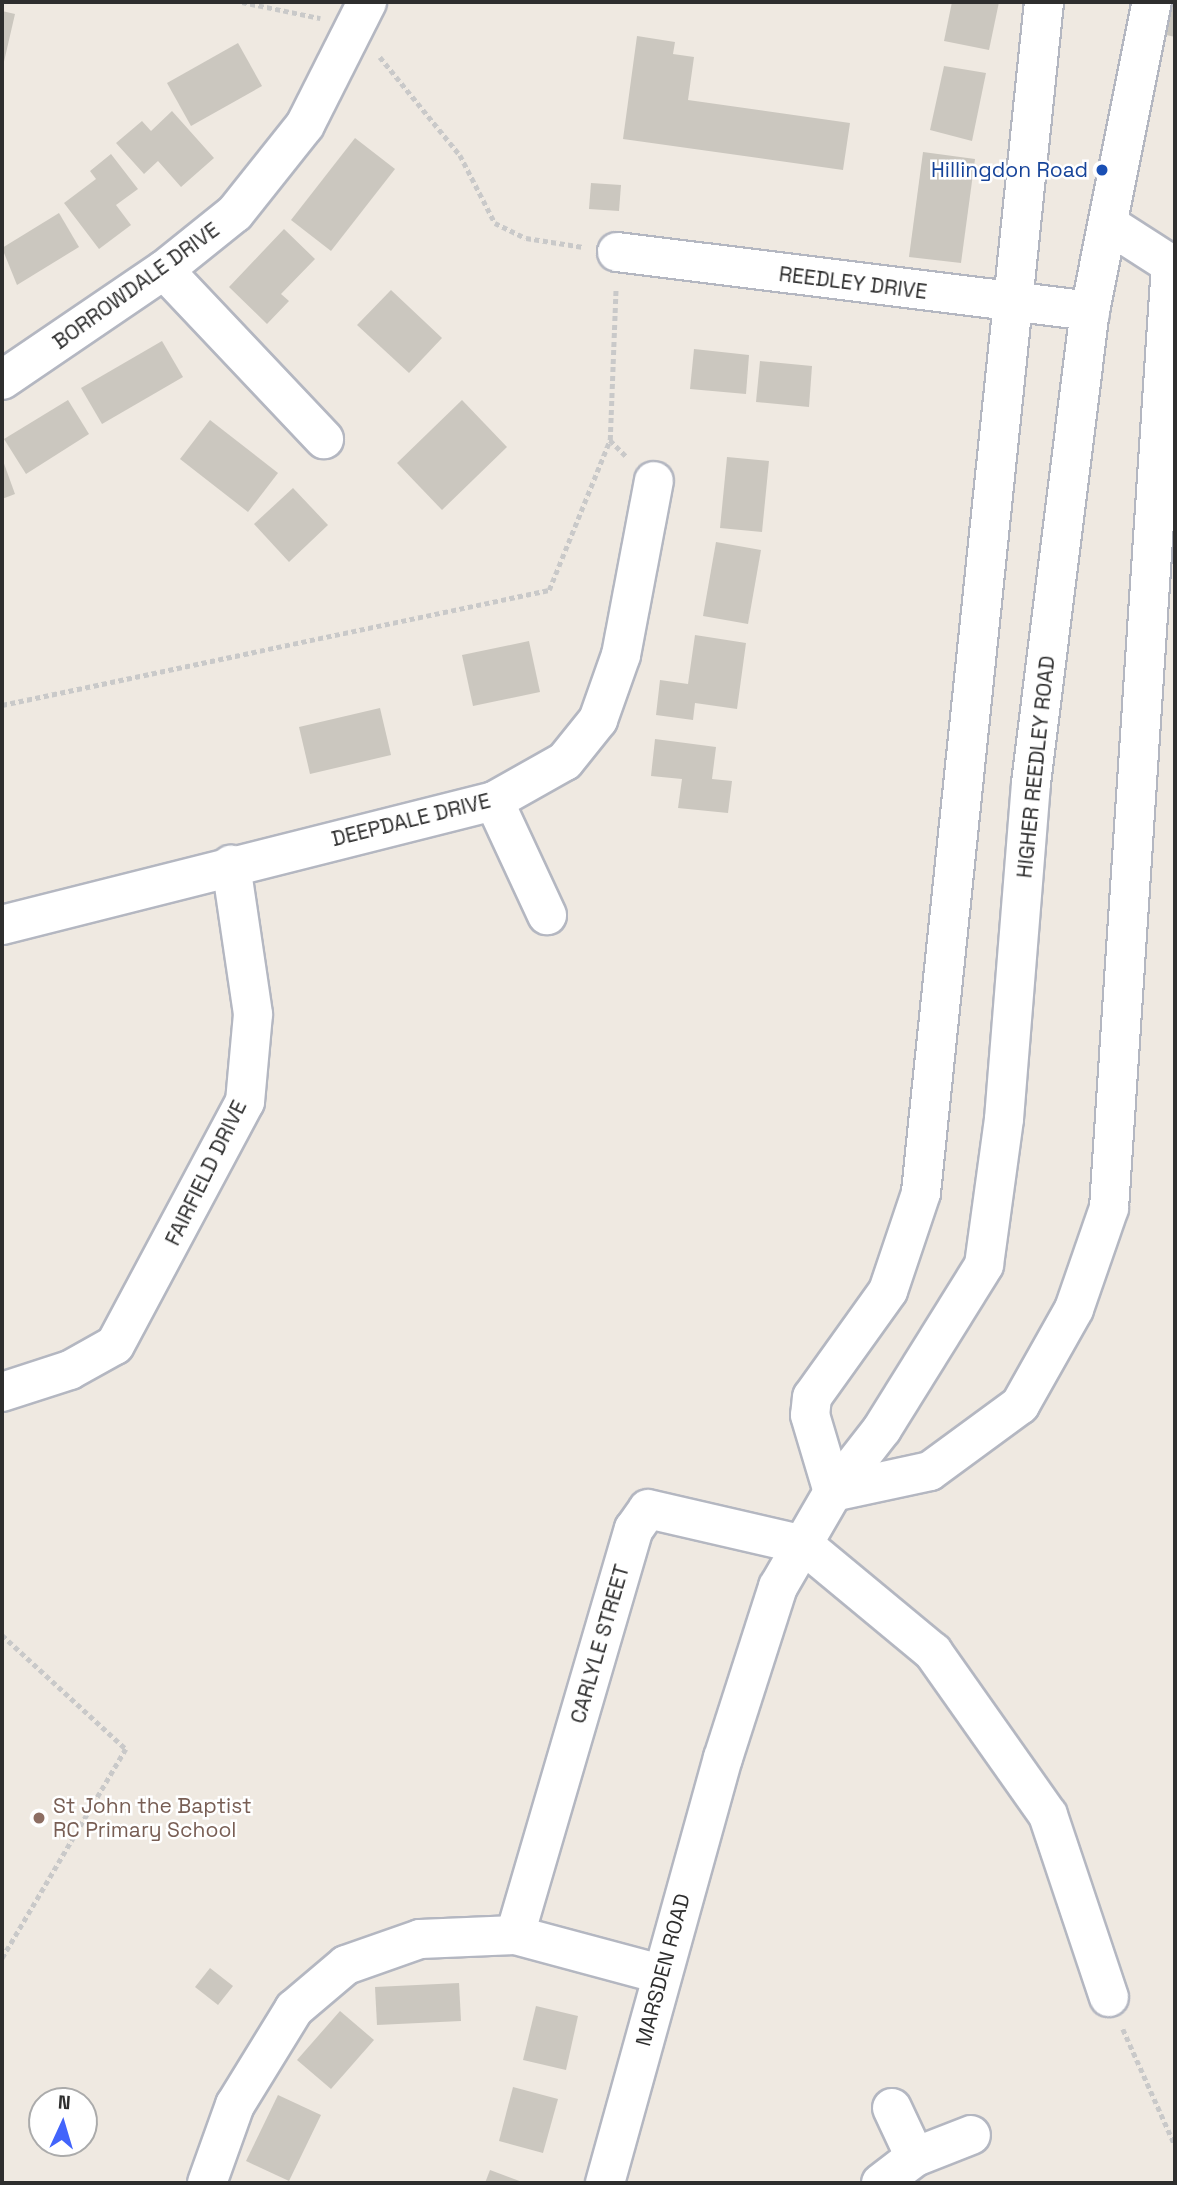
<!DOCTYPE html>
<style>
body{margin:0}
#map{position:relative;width:1177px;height:2185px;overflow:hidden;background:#efe9e1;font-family:"Space Grotesk",sans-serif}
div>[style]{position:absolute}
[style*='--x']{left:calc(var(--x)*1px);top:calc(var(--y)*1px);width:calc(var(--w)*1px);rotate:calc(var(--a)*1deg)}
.building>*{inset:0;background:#cbc7bf}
.path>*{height:4.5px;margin-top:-2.25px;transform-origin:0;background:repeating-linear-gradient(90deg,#c9c9c9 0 5px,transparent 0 8.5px)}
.roads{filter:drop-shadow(2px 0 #b4b7c1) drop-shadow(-2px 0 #b4b7c1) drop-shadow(0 2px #b4b7c1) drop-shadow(0 -2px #b4b7c1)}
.minor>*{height:38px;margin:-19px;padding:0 19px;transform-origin:19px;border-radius:19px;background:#fff}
.dots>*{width:19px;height:19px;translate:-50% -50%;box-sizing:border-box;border:4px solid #fff;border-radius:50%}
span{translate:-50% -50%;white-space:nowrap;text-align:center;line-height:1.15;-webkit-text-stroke:5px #fff;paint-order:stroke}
.transit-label{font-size:21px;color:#164399}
.right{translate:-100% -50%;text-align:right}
.street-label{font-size:21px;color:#2e2e2e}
.education-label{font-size:21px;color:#785e54}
.left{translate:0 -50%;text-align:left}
.frame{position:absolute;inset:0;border:4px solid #2e2e2e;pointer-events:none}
.north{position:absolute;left:28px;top:2087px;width:70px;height:70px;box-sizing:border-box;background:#fff;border:2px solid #ababab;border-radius:50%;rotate:4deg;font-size:19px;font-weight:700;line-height:28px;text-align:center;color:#2e2e2e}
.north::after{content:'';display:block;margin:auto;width:24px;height:32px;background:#4264fb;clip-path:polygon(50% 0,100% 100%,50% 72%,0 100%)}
</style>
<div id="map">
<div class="building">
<div style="clip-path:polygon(952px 2px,999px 2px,989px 50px,944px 41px)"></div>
<div style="clip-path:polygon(1170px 2px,1175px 2px,1175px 37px,1162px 34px)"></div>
<div style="clip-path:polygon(2px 11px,15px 14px,3px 66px,2px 66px)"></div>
<div style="clip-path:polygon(637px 36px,675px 42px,673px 54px,694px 57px,688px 100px,850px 123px,843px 170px,623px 139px)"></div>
<div style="clip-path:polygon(238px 43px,262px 86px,191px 126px,167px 83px)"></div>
<div style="clip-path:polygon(944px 66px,986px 73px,972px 141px,930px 130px)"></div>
<div style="clip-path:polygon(172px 111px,214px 158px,181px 187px,158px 161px,144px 174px,116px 143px,142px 121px,151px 131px)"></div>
<div style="clip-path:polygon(355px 138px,395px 169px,331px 251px,291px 220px)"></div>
<div style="clip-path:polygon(923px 152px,975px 159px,961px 263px,909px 257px)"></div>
<div style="clip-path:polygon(111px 154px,138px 189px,116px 205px,131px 225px,99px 249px,64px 203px,96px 179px,90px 171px)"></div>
<div style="clip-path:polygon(591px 183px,621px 185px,619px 211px,589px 209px)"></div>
<div style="clip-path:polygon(59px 213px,79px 247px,17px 285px,2px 248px)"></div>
<div style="clip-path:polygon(284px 229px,315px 259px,281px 294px,289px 301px,267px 324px,229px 287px)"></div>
<div style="clip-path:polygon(391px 290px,442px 338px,409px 373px,357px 325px)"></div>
<div style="clip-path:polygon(162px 341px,183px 377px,102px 424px,81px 388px)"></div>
<div style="clip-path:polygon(694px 349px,749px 355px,746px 394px,690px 389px)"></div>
<div style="clip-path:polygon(760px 361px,812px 366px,809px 407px,756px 402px)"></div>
<div style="clip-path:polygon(68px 400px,89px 434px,26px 474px,4px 439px)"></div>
<div style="clip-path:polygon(462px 400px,507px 447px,442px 510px,397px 463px)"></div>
<div style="clip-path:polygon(210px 420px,278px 473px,248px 512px,180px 459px)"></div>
<div style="clip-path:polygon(727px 457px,769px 461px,762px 532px,720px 528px)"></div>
<div style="clip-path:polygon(2px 458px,15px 494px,2px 499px)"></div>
<div style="clip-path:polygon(293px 488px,328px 525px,289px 562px,254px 524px)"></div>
<div style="clip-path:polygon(716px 542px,761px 550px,748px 624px,703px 616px)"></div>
<div style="clip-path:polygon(695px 635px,746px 643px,737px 709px,695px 703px,693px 720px,656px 715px,660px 680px,688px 684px)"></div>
<div style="clip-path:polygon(529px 641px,540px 692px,473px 706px,462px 655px)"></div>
<div style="clip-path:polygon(380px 708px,391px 755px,310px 774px,299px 727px)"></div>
<div style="clip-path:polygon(655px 739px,716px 747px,712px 779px,732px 781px,728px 813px,678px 808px,682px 779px,651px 776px)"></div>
<div style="clip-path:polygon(210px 1968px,233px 1986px,218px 2005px,195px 1987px)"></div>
<div style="clip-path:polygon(459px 1983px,461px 2021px,377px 2025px,375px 1987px)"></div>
<div style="clip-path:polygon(536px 2006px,578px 2016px,566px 2070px,523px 2060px)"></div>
<div style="clip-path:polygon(340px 2011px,374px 2040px,331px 2089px,297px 2060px)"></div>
<div style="clip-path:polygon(513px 2087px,558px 2099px,543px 2153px,499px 2141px)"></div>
<div style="clip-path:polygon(278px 2095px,321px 2115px,289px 2181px,246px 2161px)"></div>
<div style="clip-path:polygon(490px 2170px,525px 2183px,485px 2183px)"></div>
</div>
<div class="path">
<div style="--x:242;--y:2;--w:80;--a:11.6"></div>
<div style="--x:380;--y:57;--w:127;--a:50.8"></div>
<div style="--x:460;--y:155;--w:76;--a:62.8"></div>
<div style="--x:495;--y:223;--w:34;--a:26"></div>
<div style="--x:526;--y:238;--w:58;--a:9"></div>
<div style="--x:610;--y:440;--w:153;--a:-87.8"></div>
<div style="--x:2;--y:705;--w:559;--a:-11.87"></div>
<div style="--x:549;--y:590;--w:162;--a:-67.9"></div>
<div style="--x:610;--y:440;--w:24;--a:45"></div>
<div style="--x:2;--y:1635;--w:168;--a:42.6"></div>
<div style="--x:126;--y:1749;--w:244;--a:120.6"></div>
<div style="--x:1123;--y:2029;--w:127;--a:65.9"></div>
</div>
<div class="roads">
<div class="minor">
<div style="--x:1044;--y:2;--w:1197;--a:95.9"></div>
<div style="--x:921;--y:1193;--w:103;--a:108.6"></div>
<div style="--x:888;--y:1291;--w:130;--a:125.6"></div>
<div style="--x:812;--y:1397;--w:18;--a:96"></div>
<div style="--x:810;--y:1415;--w:80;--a:73.4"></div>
<div style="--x:833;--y:1492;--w:99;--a:-12.2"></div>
<div style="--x:930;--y:1471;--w:112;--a:-36.3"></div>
<div style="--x:1020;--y:1405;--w:110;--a:-60.6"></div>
<div style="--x:1074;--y:1309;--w:107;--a:-70.9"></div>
<div style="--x:1109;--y:1208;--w:945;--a:-86.24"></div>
<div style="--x:1108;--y:224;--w:80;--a:32.7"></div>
<div style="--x:617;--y:252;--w:477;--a:7.1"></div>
<div style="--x:164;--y:270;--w:233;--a:46.6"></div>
<div style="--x:2;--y:380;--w:196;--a:-34.2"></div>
<div style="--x:164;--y:270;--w:91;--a:-38.8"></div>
<div style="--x:235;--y:213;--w:112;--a:-51.5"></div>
<div style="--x:305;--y:125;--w:138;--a:-63.2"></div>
<div style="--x:494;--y:801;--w:126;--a:65.1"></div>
<div style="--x:2;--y:925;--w:507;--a:-14.15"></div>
<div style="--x:494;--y:801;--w:81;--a:-29.4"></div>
<div style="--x:565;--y:761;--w:53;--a:-51.2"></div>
<div style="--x:598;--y:720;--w:69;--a:-70.5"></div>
<div style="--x:621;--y:655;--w:177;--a:-79.3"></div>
<div style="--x:2;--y:1392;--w:71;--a:-17.9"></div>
<div style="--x:70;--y:1370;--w:51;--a:-29.1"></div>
<div style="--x:115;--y:1345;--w:276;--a:-61.9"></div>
<div style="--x:245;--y:1102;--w:88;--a:-84.8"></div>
<div style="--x:253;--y:1014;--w:151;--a:-98.4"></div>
<div style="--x:515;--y:1935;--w:423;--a:-73.7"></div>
<div style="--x:634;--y:1529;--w:24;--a:-55"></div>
<div style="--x:648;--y:1509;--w:160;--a:13"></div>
<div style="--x:804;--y:1545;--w:168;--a:39.7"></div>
<div style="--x:933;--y:1652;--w:199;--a:54.8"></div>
<div style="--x:1048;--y:1815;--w:192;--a:71.5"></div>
<div style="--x:892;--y:2108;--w:54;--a:64.9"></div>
<div style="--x:207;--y:2183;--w:83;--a:-70.3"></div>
<div style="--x:235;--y:2105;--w:113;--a:-58.4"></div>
<div style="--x:294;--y:2009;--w:68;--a:-40.2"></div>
<div style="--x:346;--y:1965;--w:78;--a:-19.4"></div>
<div style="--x:420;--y:1939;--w:95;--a:-2.4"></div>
<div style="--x:515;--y:1935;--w:151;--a:15"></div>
<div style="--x:605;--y:2183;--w:441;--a:-74.5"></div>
<div style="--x:723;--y:1758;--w:180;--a:-72.2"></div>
<div style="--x:778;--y:1587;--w:110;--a:-59.9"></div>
<div style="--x:833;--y:1492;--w:80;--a:-52.1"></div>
<div style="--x:882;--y:1429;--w:193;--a:-58.1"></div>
<div style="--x:984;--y:1265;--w:147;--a:-82.2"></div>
<div style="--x:1004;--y:1119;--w:337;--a:-85.4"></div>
<div style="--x:1031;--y:783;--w:476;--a:-82.9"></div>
<div style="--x:1090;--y:311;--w:315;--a:-78.7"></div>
<div style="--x:881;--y:2183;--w:43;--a:-37.4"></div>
<div style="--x:915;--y:2157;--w:60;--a:-21.4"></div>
</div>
</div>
<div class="dots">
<div style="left:1102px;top:170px;background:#1a4fb4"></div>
<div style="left:39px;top:1818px;background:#8d6e63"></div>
</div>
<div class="transit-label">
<span class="right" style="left:1088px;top:170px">Hillingdon Road</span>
</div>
<div class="street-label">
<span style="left:853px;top:283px;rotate:7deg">REEDLEY DRIVE</span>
<span style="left:136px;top:286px;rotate:-36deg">BORROWDALE DRIVE</span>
<span style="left:1036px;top:767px;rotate:-84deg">HIGHER REEDLEY ROAD</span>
<span style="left:411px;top:820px;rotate:-14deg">DEEPDALE DRIVE</span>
<span style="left:206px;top:1173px;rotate:-64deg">FAIRFIELD DRIVE</span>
<span style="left:600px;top:1644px;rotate:-74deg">CARLYLE STREET</span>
<span style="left:663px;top:1970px;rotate:-75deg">MARSDEN ROAD</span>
</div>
<div class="education-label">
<span class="left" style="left:53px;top:1818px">St John the Baptist<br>RC Primary School</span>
</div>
<div class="frame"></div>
<div class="north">N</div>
</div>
